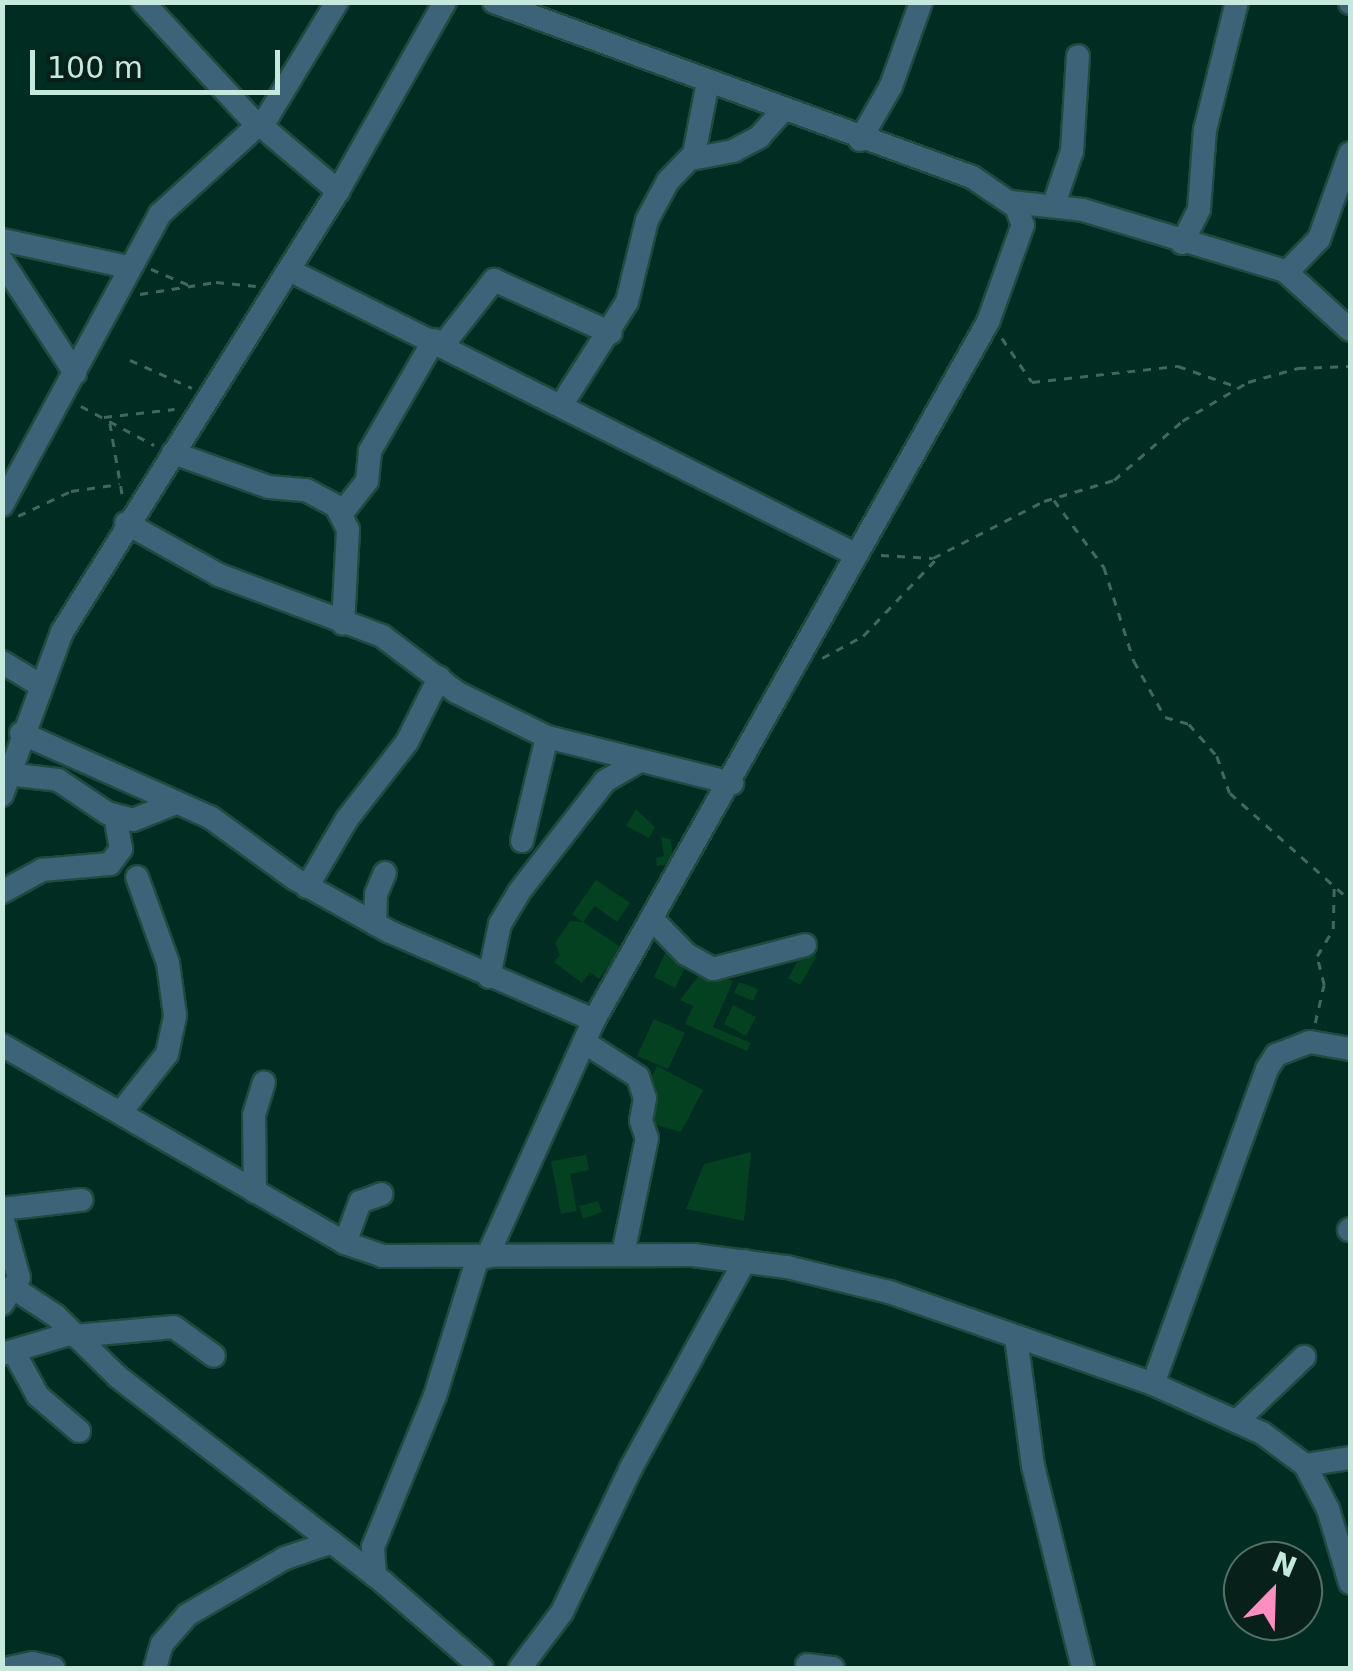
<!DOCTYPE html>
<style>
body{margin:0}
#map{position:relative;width:1353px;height:1671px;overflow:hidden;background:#002c22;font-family:"DejaVu Sans",sans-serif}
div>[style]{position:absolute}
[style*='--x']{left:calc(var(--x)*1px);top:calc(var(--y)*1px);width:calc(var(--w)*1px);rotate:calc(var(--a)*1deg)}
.building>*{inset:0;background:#034120}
.path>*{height:2.5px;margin-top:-1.25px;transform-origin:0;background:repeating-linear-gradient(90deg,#3f685e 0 8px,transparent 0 16px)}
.roads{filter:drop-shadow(2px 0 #204a40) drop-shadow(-2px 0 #204a40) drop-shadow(0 2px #204a40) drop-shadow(0 -2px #204a40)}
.minor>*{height:22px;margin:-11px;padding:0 11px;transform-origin:11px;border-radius:11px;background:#3c6378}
span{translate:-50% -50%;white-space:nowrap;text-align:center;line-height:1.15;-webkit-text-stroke:8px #072019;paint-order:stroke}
.frame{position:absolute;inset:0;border:5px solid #c5e9dd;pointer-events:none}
.north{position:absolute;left:1223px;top:1541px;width:100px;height:100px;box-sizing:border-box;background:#072019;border:2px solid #537067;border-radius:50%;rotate:23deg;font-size:28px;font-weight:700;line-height:40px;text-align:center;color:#c5e9dd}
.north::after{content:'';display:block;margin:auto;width:35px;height:45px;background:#fd8ec0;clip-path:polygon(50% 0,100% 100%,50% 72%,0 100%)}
.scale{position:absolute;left:30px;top:50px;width:250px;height:45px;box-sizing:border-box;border:5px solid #c5e9dd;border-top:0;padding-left:12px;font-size:30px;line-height:35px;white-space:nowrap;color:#c5e9dd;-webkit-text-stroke:8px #072019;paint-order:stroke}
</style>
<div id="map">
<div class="building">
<div style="clip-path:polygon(636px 809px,655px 827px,649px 838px,626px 826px)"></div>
<div style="clip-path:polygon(661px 837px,671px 839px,674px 864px,657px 866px,656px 858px,664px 856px)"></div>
<div style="clip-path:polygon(596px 880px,630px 903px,617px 922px,595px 906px,583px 922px,622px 948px,599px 979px,590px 972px,582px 983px,554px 962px,560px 955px,555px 943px,570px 921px,583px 922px,572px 914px)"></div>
<div style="clip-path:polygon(667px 949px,689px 960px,675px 988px,654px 977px)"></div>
<div style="clip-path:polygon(804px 949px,817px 956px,800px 985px,788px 978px)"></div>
<div style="clip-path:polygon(704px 969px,733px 981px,713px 1027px,751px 1043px,747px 1051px,685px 1024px,693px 1006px,680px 1000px)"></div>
<div style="clip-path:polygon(739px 982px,758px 989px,753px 1001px,734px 993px)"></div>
<div style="clip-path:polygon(733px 1005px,756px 1017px,746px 1036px,724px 1024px)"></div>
<div style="clip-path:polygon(654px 1019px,685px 1033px,668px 1069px,637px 1056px)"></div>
<div style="clip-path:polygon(657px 1066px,703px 1090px,681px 1132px,646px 1122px,658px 1098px,645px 1091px)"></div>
<div style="clip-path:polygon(751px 1152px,744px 1221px,686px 1209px,704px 1164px)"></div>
<div style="clip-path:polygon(586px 1155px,589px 1170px,570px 1174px,577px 1211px,561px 1214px,551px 1161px)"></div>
<div style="clip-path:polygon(598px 1201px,602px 1212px,583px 1219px,579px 1206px)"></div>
</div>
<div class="path">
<div style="--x:151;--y:269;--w:41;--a:22.8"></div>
<div style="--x:140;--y:294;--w:77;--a:-9"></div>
<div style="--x:216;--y:282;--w:40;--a:5.7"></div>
<div style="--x:1002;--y:338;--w:53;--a:55.7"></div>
<div style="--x:1032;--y:382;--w:147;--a:-6.3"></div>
<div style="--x:1178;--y:366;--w:64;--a:19.3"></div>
<div style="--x:130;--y:360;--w:68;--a:24.3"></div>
<div style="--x:81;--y:406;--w:83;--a:28.1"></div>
<div style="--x:104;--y:417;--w:71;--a:-6.4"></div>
<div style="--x:110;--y:423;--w:76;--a:80.2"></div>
<div style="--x:1054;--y:500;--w:84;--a:53.3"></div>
<div style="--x:1104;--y:567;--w:99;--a:72.3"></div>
<div style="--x:1134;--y:661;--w:64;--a:61"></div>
<div style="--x:1165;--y:717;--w:25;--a:16"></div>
<div style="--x:1189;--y:724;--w:43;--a:48.8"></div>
<div style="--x:1217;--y:756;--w:39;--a:71"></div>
<div style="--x:1230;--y:793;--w:161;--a:41.7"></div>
<div style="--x:18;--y:516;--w:59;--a:-25.3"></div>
<div style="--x:71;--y:491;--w:49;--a:-8.1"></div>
<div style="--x:881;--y:555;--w:52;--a:3.3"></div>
<div style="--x:933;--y:558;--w:125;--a:-27.2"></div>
<div style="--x:1044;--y:501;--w:73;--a:-16.7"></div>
<div style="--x:1114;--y:480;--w:90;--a:-40.9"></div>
<div style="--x:1182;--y:421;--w:77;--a:-30.6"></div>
<div style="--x:1248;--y:382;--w:52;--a:-15.6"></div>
<div style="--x:1298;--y:368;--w:52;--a:-2.2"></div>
<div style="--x:822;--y:658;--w:47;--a:-28.2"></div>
<div style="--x:863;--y:636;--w:109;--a:-46.5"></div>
<div style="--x:1315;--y:1023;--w:39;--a:-77"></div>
<div style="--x:1324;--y:985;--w:30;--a:-104"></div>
<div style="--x:1317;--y:956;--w:31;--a:-59"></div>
<div style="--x:1333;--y:929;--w:44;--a:-88.7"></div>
</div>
<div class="roads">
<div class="minor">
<div style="--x:143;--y:2;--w:169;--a:47.2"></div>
<div style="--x:1350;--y:2;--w:1;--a:90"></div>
<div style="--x:259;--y:124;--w:104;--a:40.3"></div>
<div style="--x:860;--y:140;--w:62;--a:-60.1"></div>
<div style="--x:891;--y:86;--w:89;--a:-70.3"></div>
<div style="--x:691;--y:159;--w:43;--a:-10.8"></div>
<div style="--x:733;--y:151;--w:30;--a:-28"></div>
<div style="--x:759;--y:137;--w:36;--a:-48"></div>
<div style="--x:1011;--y:202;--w:72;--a:6.3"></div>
<div style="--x:1083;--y:210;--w:211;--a:16.8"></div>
<div style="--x:1285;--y:271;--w:88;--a:42.2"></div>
<div style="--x:1054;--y:204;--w:56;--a:-71.2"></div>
<div style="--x:1072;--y:151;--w:95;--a:-86.4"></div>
<div style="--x:2;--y:240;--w:129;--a:12.1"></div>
<div style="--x:1182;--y:243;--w:38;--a:-63"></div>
<div style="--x:1199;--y:209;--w:79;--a:-85.7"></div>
<div style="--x:1205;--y:130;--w:132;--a:-76"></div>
<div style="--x:2;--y:261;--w:134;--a:56.9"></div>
<div style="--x:289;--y:270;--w:635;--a:26.65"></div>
<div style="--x:1287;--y:272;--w:46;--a:-45.9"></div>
<div style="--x:1319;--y:239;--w:91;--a:-70.2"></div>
<div style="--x:443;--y:345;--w:83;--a:-51.9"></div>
<div style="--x:494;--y:280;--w:128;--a:24.4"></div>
<div style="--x:562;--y:404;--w:121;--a:-57.5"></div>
<div style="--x:627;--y:302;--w:84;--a:-76.3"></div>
<div style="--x:647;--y:220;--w:44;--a:-61.7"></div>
<div style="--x:668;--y:181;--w:37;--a:-46"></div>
<div style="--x:694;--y:154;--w:73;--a:-79"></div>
<div style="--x:173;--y:453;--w:102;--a:19.5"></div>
<div style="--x:269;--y:487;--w:37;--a:5"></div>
<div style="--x:306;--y:490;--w:34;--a:28"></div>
<div style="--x:336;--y:506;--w:27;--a:63"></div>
<div style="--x:348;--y:530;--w:94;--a:93"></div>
<div style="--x:2;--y:505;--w:331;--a:-61.5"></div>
<div style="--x:160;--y:214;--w:146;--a:-42.2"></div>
<div style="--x:268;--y:116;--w:133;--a:-58.8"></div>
<div style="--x:342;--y:513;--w:41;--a:-52"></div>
<div style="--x:367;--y:481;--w:30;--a:-84"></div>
<div style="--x:370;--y:451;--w:128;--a:-60"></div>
<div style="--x:126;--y:523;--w:107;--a:29.2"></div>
<div style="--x:219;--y:575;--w:174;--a:20.5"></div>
<div style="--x:382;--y:636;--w:93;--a:37.1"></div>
<div style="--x:456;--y:692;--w:102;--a:26.3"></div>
<div style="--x:547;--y:737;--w:191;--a:14"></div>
<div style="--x:2;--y:662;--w:44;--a:31.2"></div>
<div style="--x:21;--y:733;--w:207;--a:24"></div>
<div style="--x:210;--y:817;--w:105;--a:36.1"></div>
<div style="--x:295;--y:879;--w:107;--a:29.2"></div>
<div style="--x:388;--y:931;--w:224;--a:23.4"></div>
<div style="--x:8;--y:774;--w:50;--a:6.8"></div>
<div style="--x:58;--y:780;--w:59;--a:34"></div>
<div style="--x:107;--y:813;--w:27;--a:15"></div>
<div style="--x:133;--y:820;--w:46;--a:-21.6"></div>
<div style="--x:2;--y:795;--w:174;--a:-69.8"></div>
<div style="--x:62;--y:632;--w:520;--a:-57.96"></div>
<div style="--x:338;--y:191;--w:217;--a:-60.5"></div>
<div style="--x:522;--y:841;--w:107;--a:-76.5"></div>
<div style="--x:307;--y:887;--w:79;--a:-59.5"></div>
<div style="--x:347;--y:819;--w:98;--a:-52.1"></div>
<div style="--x:407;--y:742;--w:72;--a:-63.4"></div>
<div style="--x:2;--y:892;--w:46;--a:-28.8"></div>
<div style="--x:42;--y:870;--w:68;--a:-5"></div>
<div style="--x:110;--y:864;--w:19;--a:-54"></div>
<div style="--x:121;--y:849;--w:34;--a:-100"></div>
<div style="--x:653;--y:920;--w:47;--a:45.9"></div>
<div style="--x:686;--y:954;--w:31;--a:29"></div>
<div style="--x:713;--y:969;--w:95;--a:-14.6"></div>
<div style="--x:375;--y:924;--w:30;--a:-88"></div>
<div style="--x:376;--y:894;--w:23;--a:-67"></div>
<div style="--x:489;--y:977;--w:54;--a:-78.3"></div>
<div style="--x:500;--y:924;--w:37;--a:-59"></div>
<div style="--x:519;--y:892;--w:140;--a:-52.2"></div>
<div style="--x:605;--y:781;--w:38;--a:-30"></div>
<div style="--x:584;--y:1042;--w:64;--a:32.9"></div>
<div style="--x:638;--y:1077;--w:22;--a:72"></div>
<div style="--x:645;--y:1098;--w:23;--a:100"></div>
<div style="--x:641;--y:1121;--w:18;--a:71"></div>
<div style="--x:647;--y:1138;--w:118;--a:101.7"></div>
<div style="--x:2;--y:1045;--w:396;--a:30"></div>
<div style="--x:345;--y:1243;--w:39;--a:19"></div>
<div style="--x:382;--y:1256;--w:311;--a:-0.2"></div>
<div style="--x:693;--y:1255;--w:95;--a:7.3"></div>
<div style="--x:787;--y:1267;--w:105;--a:13.8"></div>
<div style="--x:889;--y:1292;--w:280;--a:19.2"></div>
<div style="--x:1153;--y:1384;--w:120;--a:24.2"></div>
<div style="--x:1262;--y:1433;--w:54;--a:36.7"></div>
<div style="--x:1305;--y:1465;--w:50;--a:62.4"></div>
<div style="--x:1328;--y:1509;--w:77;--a:73.4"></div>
<div style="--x:121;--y:1112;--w:74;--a:-51.6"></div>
<div style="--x:167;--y:1054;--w:40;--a:-78"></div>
<div style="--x:175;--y:1015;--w:52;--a:-97.7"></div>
<div style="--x:168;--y:963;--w:91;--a:-109.8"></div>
<div style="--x:255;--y:1192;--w:77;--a:-90.7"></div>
<div style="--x:254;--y:1115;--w:34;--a:-73"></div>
<div style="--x:2;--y:1209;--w:80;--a:-6.5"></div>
<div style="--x:2;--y:1217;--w:63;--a:74.4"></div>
<div style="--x:19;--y:1278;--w:31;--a:123"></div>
<div style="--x:1349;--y:1230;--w:1;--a:-45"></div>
<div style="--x:345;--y:1243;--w:44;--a:-69.9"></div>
<div style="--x:360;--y:1202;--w:23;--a:-20"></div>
<div style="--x:487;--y:1257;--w:260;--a:-65.7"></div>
<div style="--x:594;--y:1020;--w:802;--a:-60.56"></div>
<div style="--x:988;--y:322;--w:103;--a:-70.2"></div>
<div style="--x:1023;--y:225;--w:19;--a:-111"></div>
<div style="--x:1016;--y:207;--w:53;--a:-145.7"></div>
<div style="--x:972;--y:177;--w:509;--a:-159.89"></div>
<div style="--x:15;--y:1289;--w:49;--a:33.4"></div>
<div style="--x:56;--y:1316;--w:87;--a:44.5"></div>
<div style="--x:118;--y:1377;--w:335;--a:37.7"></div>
<div style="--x:383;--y:1582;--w:131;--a:41"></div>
<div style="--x:75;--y:1336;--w:99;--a:-5.2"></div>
<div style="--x:174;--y:1327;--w:49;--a:35.9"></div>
<div style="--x:1016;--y:1337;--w:130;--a:82.5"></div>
<div style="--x:1033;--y:1466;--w:208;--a:76.1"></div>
<div style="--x:14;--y:1352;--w:50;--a:61.4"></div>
<div style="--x:38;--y:1396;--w:54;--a:40.5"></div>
<div style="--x:2;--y:1354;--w:74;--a:-16.5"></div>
<div style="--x:1153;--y:1384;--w:335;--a:-70.1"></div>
<div style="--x:1267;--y:1069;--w:17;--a:-57"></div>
<div style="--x:1276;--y:1055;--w:36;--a:-21"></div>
<div style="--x:1310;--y:1042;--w:41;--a:9.9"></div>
<div style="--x:1237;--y:1421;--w:93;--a:-43.7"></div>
<div style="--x:1305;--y:1465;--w:46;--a:-8.8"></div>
<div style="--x:375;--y:1576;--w:29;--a:-94"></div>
<div style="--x:373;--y:1547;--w:163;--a:-67.7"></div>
<div style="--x:435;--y:1396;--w:145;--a:-72.8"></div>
<div style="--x:807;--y:1665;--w:26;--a:7"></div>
<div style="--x:9;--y:1668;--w:24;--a:-12"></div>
<div style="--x:32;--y:1663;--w:22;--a:13"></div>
<div style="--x:155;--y:1668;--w:25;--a:-74"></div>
<div style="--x:162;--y:1644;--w:38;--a:-49"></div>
<div style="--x:187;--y:1615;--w:113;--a:-30.2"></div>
<div style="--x:285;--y:1558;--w:47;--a:-18.4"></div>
<div style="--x:520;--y:1668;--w:70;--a:-53.1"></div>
<div style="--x:562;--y:1612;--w:160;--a:-64.4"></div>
<div style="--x:631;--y:1468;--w:236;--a:-61.2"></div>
</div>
</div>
<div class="frame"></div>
<div class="north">N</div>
<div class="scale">100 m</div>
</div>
